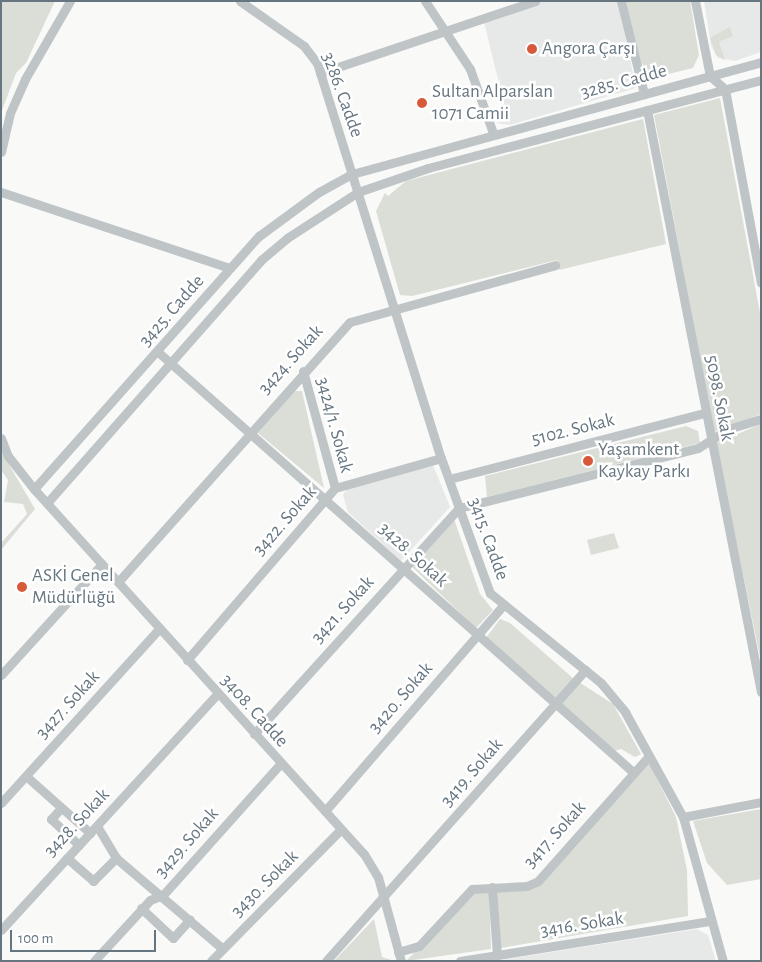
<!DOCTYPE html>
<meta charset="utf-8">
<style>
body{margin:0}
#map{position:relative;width:762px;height:962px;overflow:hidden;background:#f9f9f8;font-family:"Alegreya Sans",sans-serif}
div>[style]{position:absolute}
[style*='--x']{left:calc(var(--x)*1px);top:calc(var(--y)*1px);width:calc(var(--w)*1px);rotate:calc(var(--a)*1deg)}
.built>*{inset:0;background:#e7e8e8}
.green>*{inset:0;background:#daded7}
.street>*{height:9px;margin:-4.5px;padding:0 4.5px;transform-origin:4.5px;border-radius:4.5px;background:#bfc4c7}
.dots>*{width:14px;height:14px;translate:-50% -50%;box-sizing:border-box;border:2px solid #fff;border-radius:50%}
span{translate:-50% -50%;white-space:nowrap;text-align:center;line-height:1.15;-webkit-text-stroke:5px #fff;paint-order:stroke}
.poi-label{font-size:19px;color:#667680}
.left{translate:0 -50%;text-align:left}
.street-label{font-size:19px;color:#667680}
.frame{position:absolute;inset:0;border:2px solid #667680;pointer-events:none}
.scale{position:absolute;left:10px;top:930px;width:146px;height:22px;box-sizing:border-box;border:2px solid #667680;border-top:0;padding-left:6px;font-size:15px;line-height:18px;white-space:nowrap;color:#667680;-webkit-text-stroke:4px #fff;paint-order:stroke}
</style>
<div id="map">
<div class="built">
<div style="clip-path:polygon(545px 1px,618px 1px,636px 88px,510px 125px,497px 123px,506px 112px,484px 22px)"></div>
<div style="clip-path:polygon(704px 1px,761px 1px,761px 52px,735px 61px,718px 58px,711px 46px)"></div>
<div style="clip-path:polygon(433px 465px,450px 507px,401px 561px,348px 512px,343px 495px,347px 489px)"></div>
<div style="clip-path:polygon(697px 929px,708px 935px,716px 961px,496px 961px)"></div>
</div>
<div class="green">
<div style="clip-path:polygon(1px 1px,55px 1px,26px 63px,16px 73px,1px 113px)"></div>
<div style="clip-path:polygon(626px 1px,690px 1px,699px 55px,693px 68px,652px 78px,641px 62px)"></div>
<div style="clip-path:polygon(730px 27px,733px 36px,719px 42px,725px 60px,716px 55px,710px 38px)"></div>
<div style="clip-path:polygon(720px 98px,761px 318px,761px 414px,714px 432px,654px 115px)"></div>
<div style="clip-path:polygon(643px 119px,666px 244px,559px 270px,557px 260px,412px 296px,400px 295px,376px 211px,385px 193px,388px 196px,406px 181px)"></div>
<div style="clip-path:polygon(294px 391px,302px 391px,324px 488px,258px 433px)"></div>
<div style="clip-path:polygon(761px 424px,761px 662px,716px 443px)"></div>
<div style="clip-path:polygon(686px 426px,698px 431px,700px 443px,487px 497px,485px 476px)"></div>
<div style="clip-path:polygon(1px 451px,35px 509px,1px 550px,1px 543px,27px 514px,23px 504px,4px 502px,8px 480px,1px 470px)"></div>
<div style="clip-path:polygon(454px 519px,480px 594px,493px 610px,476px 628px,411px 566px)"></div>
<div style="clip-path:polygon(614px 533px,619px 548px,591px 555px,587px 540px)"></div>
<div style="clip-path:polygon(500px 619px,510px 623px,574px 679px,613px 704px,641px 754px,635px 757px,621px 749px,614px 751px,486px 638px)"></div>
<div style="clip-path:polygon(649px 763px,676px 817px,687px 870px,688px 916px,501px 948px,497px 890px,524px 890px,542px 882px)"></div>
<div style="clip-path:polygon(761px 809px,761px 879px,727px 885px,707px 863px,693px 821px)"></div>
<div style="clip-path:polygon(489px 889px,491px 949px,406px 961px,474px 893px)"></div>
<div style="clip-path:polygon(374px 919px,382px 957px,395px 961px,334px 961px)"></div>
</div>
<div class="street">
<div style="--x:240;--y:1;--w:78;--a:35.1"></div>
<div style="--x:304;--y:46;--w:21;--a:53"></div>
<div style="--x:317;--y:63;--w:414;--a:72.6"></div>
<div style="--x:441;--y:458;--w:144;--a:70.1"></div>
<div style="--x:490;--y:593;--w:143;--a:39"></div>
<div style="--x:601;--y:683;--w:38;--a:50"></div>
<div style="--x:625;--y:712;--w:120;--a:61.1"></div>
<div style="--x:683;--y:817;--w:149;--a:74.5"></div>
<div style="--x:425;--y:1;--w:82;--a:56.5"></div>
<div style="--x:470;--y:69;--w:68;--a:70.2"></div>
<div style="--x:621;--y:1;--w:96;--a:76.1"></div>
<div style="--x:695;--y:1;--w:76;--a:78.7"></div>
<div style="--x:710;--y:76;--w:20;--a:41"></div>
<div style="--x:725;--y:89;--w:197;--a:79.5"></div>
<div style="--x:320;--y:73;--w:227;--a:-18.5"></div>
<div style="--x:647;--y:110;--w:593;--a:78.92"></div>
<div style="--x:1;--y:152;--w:40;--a:-77"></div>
<div style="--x:10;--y:113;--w:37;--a:-66"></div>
<div style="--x:25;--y:79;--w:90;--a:-60"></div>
<div style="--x:1;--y:192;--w:241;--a:18.4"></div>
<div style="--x:158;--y:352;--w:633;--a:41.48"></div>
<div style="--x:303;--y:371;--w:121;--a:74.7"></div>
<div style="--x:1;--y:438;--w:19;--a:69"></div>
<div style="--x:8;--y:456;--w:42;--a:51.8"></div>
<div style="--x:34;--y:489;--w:492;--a:47.9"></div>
<div style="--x:364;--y:854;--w:27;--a:59"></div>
<div style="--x:378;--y:877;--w:87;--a:74.7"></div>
<div style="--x:449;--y:479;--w:264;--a:-14.5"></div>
<div style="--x:34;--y:489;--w:339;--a:-48.4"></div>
<div style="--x:259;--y:236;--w:74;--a:-36.3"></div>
<div style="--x:319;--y:192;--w:38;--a:-29"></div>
<div style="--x:352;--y:174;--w:424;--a:-15.3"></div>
<div style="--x:47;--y:503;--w:324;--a:-48.6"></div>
<div style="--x:261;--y:260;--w:34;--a:-40"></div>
<div style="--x:287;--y:238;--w:85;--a:-32.9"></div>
<div style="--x:358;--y:192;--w:74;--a:-18.9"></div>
<div style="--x:428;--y:168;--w:344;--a:-14.8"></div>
<div style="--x:118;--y:582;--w:348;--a:-48.3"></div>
<div style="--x:350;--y:322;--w:213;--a:-15.5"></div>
<div style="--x:187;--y:660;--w:227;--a:-49.3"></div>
<div style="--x:335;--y:488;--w:110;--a:-15.8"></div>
<div style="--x:1;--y:675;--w:150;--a:-47.7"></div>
<div style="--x:254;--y:734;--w:305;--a:-47.8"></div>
<div style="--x:459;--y:508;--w:246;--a:-14.1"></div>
<div style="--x:698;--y:448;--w:36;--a:-32"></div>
<div style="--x:728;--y:429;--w:34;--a:-17"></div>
<div style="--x:26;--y:776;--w:86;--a:41.7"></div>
<div style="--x:1;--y:803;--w:235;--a:-47.8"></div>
<div style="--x:61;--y:808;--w:15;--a:132"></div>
<div style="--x:51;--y:819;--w:38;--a:43"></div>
<div style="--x:325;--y:811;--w:270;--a:-49.1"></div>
<div style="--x:683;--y:817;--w:79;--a:-10.9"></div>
<div style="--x:97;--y:826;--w:37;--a:59"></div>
<div style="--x:116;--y:858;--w:140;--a:40.4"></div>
<div style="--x:67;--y:858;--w:35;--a:41"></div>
<div style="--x:93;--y:881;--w:33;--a:-45"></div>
<div style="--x:492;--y:887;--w:68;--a:85.8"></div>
<div style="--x:141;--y:908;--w:44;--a:43.2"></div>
<div style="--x:173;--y:938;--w:25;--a:-48"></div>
<div style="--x:1;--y:930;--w:320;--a:-47.5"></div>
<div style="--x:398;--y:952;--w:22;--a:-16"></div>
<div style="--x:419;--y:946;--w:78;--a:-47.1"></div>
<div style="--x:472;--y:889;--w:55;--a:-3.1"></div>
<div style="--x:527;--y:886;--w:12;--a:-24"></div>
<div style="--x:538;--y:881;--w:167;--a:-48.4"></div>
<div style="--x:94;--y:961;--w:83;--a:-47.4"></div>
<div style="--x:150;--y:900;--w:14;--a:-21"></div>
<div style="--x:163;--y:895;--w:176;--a:-48.2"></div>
<div style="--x:211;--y:961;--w:185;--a:-45.4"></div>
<div style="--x:326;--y:961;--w:390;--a:-48.3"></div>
<div style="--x:460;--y:961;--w:252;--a:-9.1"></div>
</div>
<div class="dots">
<div style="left:532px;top:49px;background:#d85939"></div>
<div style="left:422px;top:103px;background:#d85939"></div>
<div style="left:588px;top:461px;background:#d85939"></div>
<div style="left:22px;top:587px;background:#d85939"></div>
</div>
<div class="poi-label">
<span class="left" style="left:542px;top:49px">Angora Çarşı</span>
<span class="left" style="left:432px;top:103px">Sultan Alparslan<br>1071 Camii</span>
<span class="left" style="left:598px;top:461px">Yaşamkent<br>Kaykay Parkı</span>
<span class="left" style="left:32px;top:587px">ASKİ Genel<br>Müdürlüğü</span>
</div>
<div class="street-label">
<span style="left:624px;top:82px;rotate:-15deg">3285. Cadde</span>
<span style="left:342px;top:95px;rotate:70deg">3286. Cadde</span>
<span style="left:172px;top:311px;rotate:-49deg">3425. Cadde</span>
<span style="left:291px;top:360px;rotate:-48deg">3424. Sokak</span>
<span style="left:719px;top:398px;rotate:79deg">5098. Sokak</span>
<span style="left:334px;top:425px;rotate:75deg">3424/1. Sokak</span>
<span style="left:573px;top:430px;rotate:-14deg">5102. Sokak</span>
<span style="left:285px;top:521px;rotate:-49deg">3422. Sokak</span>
<span style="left:488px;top:539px;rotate:70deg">3415. Cadde</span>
<span style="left:413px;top:555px;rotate:42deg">3428. Sokak</span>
<span style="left:343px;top:610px;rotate:-48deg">3421. Sokak</span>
<span style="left:401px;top:698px;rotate:-49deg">3420. Sokak</span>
<span style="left:68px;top:705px;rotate:-48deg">3427. Sokak</span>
<span style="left:254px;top:711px;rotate:48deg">3408. Cadde</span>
<span style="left:472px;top:773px;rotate:-49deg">3419. Sokak</span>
<span style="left:77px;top:823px;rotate:-47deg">3428. Sokak</span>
<span style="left:555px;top:835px;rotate:-48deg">3417. Sokak</span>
<span style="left:187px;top:843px;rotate:-49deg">3429. Sokak</span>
<span style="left:265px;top:884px;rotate:-45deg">3430. Sokak</span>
<span style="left:582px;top:925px;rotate:-9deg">3416. Sokak</span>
</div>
<div class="frame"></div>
<div class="scale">100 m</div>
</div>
